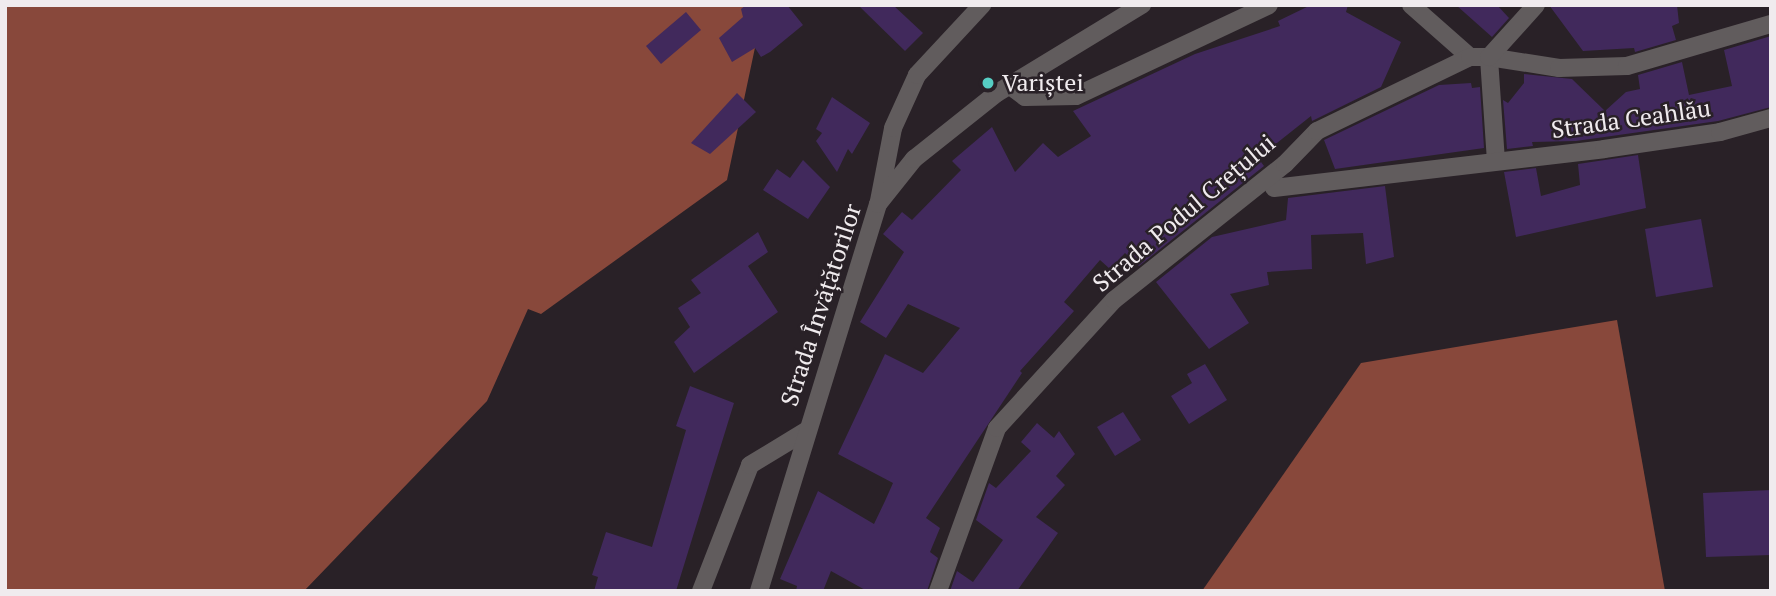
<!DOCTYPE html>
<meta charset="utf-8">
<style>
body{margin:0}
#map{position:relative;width:1776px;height:596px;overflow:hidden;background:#292127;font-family:"PT Serif",serif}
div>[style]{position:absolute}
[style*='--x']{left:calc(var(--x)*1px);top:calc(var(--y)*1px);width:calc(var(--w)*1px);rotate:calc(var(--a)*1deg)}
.forest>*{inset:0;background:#88483b}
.building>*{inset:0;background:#41295c}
.street>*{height:18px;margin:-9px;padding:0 9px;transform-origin:9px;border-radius:9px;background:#615c5d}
.dots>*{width:19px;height:19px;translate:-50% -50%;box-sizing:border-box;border:4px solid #292127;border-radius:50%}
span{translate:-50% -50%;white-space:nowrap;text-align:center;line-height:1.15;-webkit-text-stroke:5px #292127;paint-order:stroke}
.poi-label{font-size:24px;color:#f0ebee}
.left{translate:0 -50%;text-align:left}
.street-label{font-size:24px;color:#f0ebee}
.frame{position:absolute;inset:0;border:7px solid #f0ebee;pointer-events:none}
</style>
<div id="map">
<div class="forest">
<div style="clip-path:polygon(5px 5px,764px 5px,727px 180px,541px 314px,528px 309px,487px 401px,304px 591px,5px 591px)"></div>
<div style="clip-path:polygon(1617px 320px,1665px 591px,1202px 591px,1361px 363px)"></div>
</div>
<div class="building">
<div style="clip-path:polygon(746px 5px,787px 5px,803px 25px,770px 52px,761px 57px,755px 48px,732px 62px,719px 38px,743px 17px,741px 9px)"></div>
<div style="clip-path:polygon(858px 5px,893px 5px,923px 33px,905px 51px)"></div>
<div style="clip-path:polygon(1311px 5px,1348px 5px,1346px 12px,1401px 42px,1381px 87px,1312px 121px,1311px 116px,1258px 158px,1264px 166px,1139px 266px,1125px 253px,1110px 269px,1100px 260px,1064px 302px,1074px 311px,1020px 371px,1022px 373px,926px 518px,940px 528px,930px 552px,938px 558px,927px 591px,867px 591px,831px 571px,823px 591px,796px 591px,797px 586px,780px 579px,818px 491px,874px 524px,885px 501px,893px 483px,838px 454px,885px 354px,923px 373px,960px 328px,908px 304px,886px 338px,860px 322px,904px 252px,883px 234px,902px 212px,912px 220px,961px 170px,952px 161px,992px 127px,1015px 172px,1043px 143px,1058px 157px,1091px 136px,1073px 111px,1195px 54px,1280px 26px,1278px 21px)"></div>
<div style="clip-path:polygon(1456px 5px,1497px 5px,1509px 18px,1492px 37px)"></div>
<div style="clip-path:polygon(1549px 5px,1677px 5px,1679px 23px,1672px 26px,1676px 40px,1635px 52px,1634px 48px,1583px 51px)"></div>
<div style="clip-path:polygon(686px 12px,701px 30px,661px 64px,646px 46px)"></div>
<div style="clip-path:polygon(1771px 36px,1771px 107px,1718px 121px,1576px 141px,1532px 142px,1533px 146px,1507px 149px,1503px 100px,1508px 103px,1524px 83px,1524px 74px,1572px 79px,1605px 111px,1626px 92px,1640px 89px,1638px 75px,1682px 62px,1689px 95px,1732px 86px,1724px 50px)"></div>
<div style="clip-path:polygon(1471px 83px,1472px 88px,1480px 87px,1484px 148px,1335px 169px,1324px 140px,1439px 85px)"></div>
<div style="clip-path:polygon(737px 93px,756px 112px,710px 154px,691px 143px)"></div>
<div style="clip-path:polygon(832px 97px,870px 123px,852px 154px,848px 149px,837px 172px,816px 141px,822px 133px,816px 129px)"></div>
<div style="clip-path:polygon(1638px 155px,1646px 208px,1516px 237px,1504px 172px,1536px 168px,1541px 196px,1580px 185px,1578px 164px)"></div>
<div style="clip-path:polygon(803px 160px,830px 187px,808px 219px,763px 190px,777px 169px,790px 178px)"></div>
<div style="clip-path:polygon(1385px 186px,1394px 257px,1366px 264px,1363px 233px,1311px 235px,1312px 269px,1267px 272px,1269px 285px,1230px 294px,1249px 323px,1209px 349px,1156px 282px,1212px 237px,1286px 220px,1288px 198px)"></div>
<div style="clip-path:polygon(1701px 219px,1713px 287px,1656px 297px,1645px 229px)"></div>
<div style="clip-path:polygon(758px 232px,768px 252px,748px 266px,778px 312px,694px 373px,674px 342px,690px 327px,678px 308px,701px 293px,691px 280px)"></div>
<div style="clip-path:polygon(1205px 364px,1227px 400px,1189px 424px,1171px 396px,1192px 383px,1187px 374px)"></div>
<div style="clip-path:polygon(690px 386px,734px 403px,676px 591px,594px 591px,598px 577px,592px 575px,606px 532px,652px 547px,686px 430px,676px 426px)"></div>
<div style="clip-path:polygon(1123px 412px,1141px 440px,1115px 456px,1097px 427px)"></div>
<div style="clip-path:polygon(1037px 423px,1054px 438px,1059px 431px,1075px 454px,1056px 476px,1065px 485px,1036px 517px,1058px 533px,1017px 591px,950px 591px,957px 571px,973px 582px,1003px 540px,976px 520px,989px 483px,996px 488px,1031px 451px,1021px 442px)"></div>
<div style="clip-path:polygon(1771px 490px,1771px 555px,1706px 557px,1703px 493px)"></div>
</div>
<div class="street">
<div style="--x:1411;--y:5;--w:79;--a:41.4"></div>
<div style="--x:1009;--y:85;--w:20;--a:37"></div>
<div style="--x:1025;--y:97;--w:51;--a:-1.1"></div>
<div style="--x:1076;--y:96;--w:213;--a:-25.2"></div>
<div style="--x:1496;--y:161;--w:104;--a:-93.9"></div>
<div style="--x:1489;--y:57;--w:71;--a:8.9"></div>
<div style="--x:1559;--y:68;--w:68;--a:-1.7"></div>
<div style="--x:1627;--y:66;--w:150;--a:-16.3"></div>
<div style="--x:1274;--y:188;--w:332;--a:-6.7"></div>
<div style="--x:1604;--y:149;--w:117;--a:-8.3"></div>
<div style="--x:1720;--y:132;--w:53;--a:-15.4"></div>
<div style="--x:879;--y:201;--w:74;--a:-79.1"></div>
<div style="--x:893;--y:128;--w:58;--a:-65.6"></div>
<div style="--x:917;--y:75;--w:96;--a:-47.1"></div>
<div style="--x:701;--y:591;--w:135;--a:-68.7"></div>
<div style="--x:750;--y:465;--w:66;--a:-31.3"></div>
<div style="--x:759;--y:591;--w:405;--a:-72.9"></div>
<div style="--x:878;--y:204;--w:58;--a:-51.3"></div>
<div style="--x:914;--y:159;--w:106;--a:-38.5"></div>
<div style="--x:997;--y:93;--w:170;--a:-31.3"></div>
<div style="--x:938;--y:591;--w:173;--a:-70.1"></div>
<div style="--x:997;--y:428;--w:173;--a:-47.6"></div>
<div style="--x:1114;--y:300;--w:218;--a:-38.5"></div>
<div style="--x:1285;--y:164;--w:46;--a:-45.9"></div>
<div style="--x:1317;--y:131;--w:170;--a:-25.8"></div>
<div style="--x:1470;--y:57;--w:19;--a:0"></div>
<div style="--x:1489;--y:57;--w:70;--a:-47.9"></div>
</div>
<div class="dots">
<div style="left:988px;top:83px;background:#56cec3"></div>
</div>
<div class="poi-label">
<span class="left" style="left:1002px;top:83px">Variștei</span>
</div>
<div class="street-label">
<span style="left:1631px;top:119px;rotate:-8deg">Strada Ceahlău</span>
<span style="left:1184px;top:213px;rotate:-40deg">Strada Podul Crețului</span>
<span style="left:821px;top:305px;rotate:-72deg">Strada Învățătorilor</span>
</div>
<div class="frame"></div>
</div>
